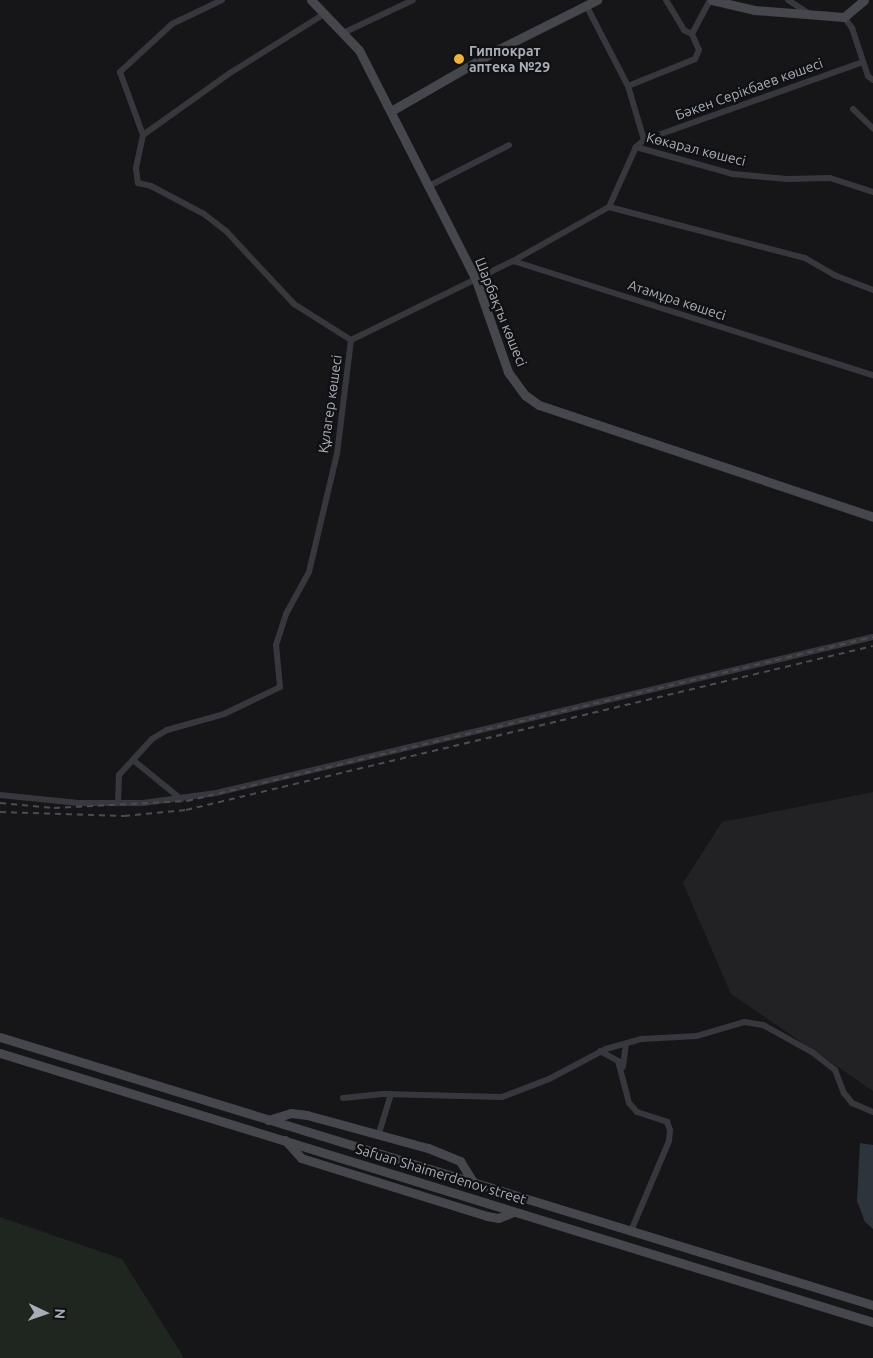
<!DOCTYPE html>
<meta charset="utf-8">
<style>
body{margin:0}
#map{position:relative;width:873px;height:1358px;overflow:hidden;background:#161618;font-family:Ubuntu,sans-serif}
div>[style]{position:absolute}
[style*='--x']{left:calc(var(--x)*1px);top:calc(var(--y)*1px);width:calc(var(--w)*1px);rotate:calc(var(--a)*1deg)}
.built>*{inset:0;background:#222225}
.green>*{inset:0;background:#1e261f}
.water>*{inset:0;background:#2c353c}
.street>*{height:6px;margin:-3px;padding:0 3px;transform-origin:3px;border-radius:3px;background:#37383d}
.secondary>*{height:9px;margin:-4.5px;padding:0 4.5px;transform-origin:4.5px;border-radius:4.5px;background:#45474d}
.rail>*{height:2px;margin-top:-1px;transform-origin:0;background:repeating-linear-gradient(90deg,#4a4c52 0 6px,transparent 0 11px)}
.dots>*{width:14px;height:14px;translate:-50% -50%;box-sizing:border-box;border:2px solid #111113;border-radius:50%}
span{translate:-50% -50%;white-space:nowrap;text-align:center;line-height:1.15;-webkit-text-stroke:4.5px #111113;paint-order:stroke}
.poi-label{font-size:14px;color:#a8adb8;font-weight:700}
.left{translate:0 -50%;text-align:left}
.street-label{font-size:14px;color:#a8adb8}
.north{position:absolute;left:20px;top:1288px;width:50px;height:50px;-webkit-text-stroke:4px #111113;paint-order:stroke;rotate:93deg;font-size:14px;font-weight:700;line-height:20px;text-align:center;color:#a8adb8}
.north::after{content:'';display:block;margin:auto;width:18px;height:22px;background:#a8adb8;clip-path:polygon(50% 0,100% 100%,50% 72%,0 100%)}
</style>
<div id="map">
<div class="built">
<div style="clip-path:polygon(873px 792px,873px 1091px,731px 994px,683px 883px,722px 822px)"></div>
</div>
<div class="green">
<div style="clip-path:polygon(0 1217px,122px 1259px,184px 1358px,0 1358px)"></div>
</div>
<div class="water">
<div style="clip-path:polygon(860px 1143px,873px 1145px,873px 1229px,865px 1222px,857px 1201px)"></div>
</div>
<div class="street">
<div style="--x:222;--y:0;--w:55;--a:154.4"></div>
<div style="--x:172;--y:24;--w:71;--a:137.3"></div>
<div style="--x:120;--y:72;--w:67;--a:69.9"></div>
<div style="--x:143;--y:135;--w:107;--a:-35.5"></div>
<div style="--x:230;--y:73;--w:111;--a:-32.1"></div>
<div style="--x:666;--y:0;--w:35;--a:59"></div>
<div style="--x:684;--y:30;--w:9;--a:27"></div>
<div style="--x:788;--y:0;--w:24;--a:33"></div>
<div style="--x:586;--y:5;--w:91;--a:62.6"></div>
<div style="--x:628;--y:86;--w:56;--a:73.5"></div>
<div style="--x:644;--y:140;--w:11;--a:139"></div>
<div style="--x:636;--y:147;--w:101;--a:15.6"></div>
<div style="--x:733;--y:174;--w:54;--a:5.3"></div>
<div style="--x:787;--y:179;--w:43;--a:-1.3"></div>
<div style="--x:830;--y:178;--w:45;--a:18"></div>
<div style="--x:844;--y:17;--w:14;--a:54"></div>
<div style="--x:852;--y:28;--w:51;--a:71.6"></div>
<div style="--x:868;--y:76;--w:6;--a:39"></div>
<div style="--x:343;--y:33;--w:77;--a:-25.2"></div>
<div style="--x:628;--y:86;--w:72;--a:-21.9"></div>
<div style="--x:695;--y:59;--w:10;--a:-66"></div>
<div style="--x:699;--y:50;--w:17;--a:-114"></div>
<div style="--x:692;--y:34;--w:38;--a:-62"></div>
<div style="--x:853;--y:109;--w:28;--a:44"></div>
<div style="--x:143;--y:135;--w:35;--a:102"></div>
<div style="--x:136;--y:169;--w:14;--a:82"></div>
<div style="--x:138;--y:183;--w:13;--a:13"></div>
<div style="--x:151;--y:186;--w:60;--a:27.8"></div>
<div style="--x:204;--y:214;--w:28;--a:38"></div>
<div style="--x:226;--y:231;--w:100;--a:47"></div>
<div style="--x:294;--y:304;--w:67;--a:32.3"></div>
<div style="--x:644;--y:140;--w:232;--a:-19.6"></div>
<div style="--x:427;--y:187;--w:92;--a:-27.1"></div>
<div style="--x:609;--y:207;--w:66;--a:-65.8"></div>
<div style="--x:513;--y:261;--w:110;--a:-29.4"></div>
<div style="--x:609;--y:207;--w:203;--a:14.6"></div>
<div style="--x:805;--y:258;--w:34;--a:30"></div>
<div style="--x:834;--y:275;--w:42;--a:21"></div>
<div style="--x:133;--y:760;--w:62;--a:39.1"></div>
<div style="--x:0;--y:795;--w:79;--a:5.8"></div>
<div style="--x:79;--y:803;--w:64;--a:0"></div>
<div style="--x:143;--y:803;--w:74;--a:-7.8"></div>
<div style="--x:216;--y:793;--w:675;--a:-13.36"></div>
<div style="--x:118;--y:803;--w:28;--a:-88"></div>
<div style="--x:119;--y:775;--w:49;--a:-47.5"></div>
<div style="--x:152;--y:739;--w:17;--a:-31"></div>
<div style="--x:167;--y:730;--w:59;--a:-15.7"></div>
<div style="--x:224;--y:714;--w:62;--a:-25.7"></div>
<div style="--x:280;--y:687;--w:42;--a:-95.4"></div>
<div style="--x:276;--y:645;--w:33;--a:-72"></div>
<div style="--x:286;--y:614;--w:48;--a:-61.3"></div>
<div style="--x:309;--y:572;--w:121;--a:-76.7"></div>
<div style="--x:337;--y:454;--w:115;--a:-83"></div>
<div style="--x:351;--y:340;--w:180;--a:-26"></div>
<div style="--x:513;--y:261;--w:378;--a:17.6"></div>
<div style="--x:600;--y:1051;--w:21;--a:29"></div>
<div style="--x:618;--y:1061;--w:43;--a:75.3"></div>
<div style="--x:629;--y:1103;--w:12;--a:48"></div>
<div style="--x:637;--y:1112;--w:32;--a:18"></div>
<div style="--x:667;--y:1122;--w:9;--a:69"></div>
<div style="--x:670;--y:1130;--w:11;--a:95"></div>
<div style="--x:669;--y:1141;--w:98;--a:112.9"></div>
<div style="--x:623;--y:1067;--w:24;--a:-83"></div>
<div style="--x:343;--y:1098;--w:40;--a:-5.7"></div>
<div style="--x:383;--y:1094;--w:119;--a:1.4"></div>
<div style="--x:502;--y:1097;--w:50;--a:-21"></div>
<div style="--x:549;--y:1079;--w:64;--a:-27.8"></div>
<div style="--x:606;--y:1049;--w:37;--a:-16"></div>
<div style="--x:642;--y:1039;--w:55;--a:-3.1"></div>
<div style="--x:697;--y:1036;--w:49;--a:-16.6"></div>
<div style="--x:744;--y:1022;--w:19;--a:9"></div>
<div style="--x:763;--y:1025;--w:56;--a:28.9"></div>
<div style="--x:812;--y:1052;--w:29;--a:38"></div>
<div style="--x:835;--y:1070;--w:25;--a:69"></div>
<div style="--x:844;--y:1093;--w:13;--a:51"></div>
<div style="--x:852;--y:1103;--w:23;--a:23"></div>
<div style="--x:379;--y:1133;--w:41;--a:-72.9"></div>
</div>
<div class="secondary">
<div style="--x:311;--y:0;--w:69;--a:46.2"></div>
<div style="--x:359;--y:50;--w:258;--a:63"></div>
<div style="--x:476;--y:280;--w:97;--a:70.8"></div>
<div style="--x:508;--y:372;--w:29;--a:54"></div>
<div style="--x:525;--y:395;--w:17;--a:36"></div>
<div style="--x:539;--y:405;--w:352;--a:18.5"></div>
<div style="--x:712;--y:0;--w:43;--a:13.4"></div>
<div style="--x:754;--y:10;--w:90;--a:4.4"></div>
<div style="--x:844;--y:17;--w:26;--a:-40"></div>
<div style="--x:391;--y:111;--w:125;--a:-29.9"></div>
<div style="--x:499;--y:49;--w:110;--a:-26.6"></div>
<div style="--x:0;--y:1037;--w:913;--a:17.07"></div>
<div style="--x:0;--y:1053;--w:914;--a:17.13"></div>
<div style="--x:268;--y:1120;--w:24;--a:-17"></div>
<div style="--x:291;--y:1113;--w:16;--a:7"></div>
<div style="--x:307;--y:1115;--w:125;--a:15.3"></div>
<div style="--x:428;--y:1148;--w:35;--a:22"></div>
<div style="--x:460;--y:1161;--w:26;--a:58"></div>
<div style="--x:285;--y:1140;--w:24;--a:48"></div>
<div style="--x:301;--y:1158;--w:195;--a:17.3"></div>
<div style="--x:487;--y:1216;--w:11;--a:10"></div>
<div style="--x:498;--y:1218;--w:17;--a:-21"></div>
</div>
<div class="rail">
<div style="--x:0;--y:803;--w:54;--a:5.3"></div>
<div style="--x:54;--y:808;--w:133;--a:-3"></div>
<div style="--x:187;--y:801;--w:705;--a:-13.45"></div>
<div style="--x:0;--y:812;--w:124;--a:1.8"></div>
<div style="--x:124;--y:816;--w:62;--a:-5.5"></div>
<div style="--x:186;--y:810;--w:706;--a:-13.43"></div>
</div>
<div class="dots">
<div style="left:459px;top:59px;background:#f2b134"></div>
</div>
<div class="poi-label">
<span class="left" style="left:469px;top:59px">Гиппократ<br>аптека №29</span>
</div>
<div class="street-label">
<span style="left:749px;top:89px;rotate:-20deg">Бәкен Серікбаев көшесі</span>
<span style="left:696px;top:149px;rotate:14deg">Көкарал көшесі</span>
<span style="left:677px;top:300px;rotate:18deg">Атамұра көшесі</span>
<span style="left:501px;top:312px;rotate:68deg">Шарбақты көшесі</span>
<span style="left:330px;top:404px;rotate:-82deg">Құлагер көшесі</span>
<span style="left:441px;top:1174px;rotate:17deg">Safuan Shaimerdenov street</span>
</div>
<div class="north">N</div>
</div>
